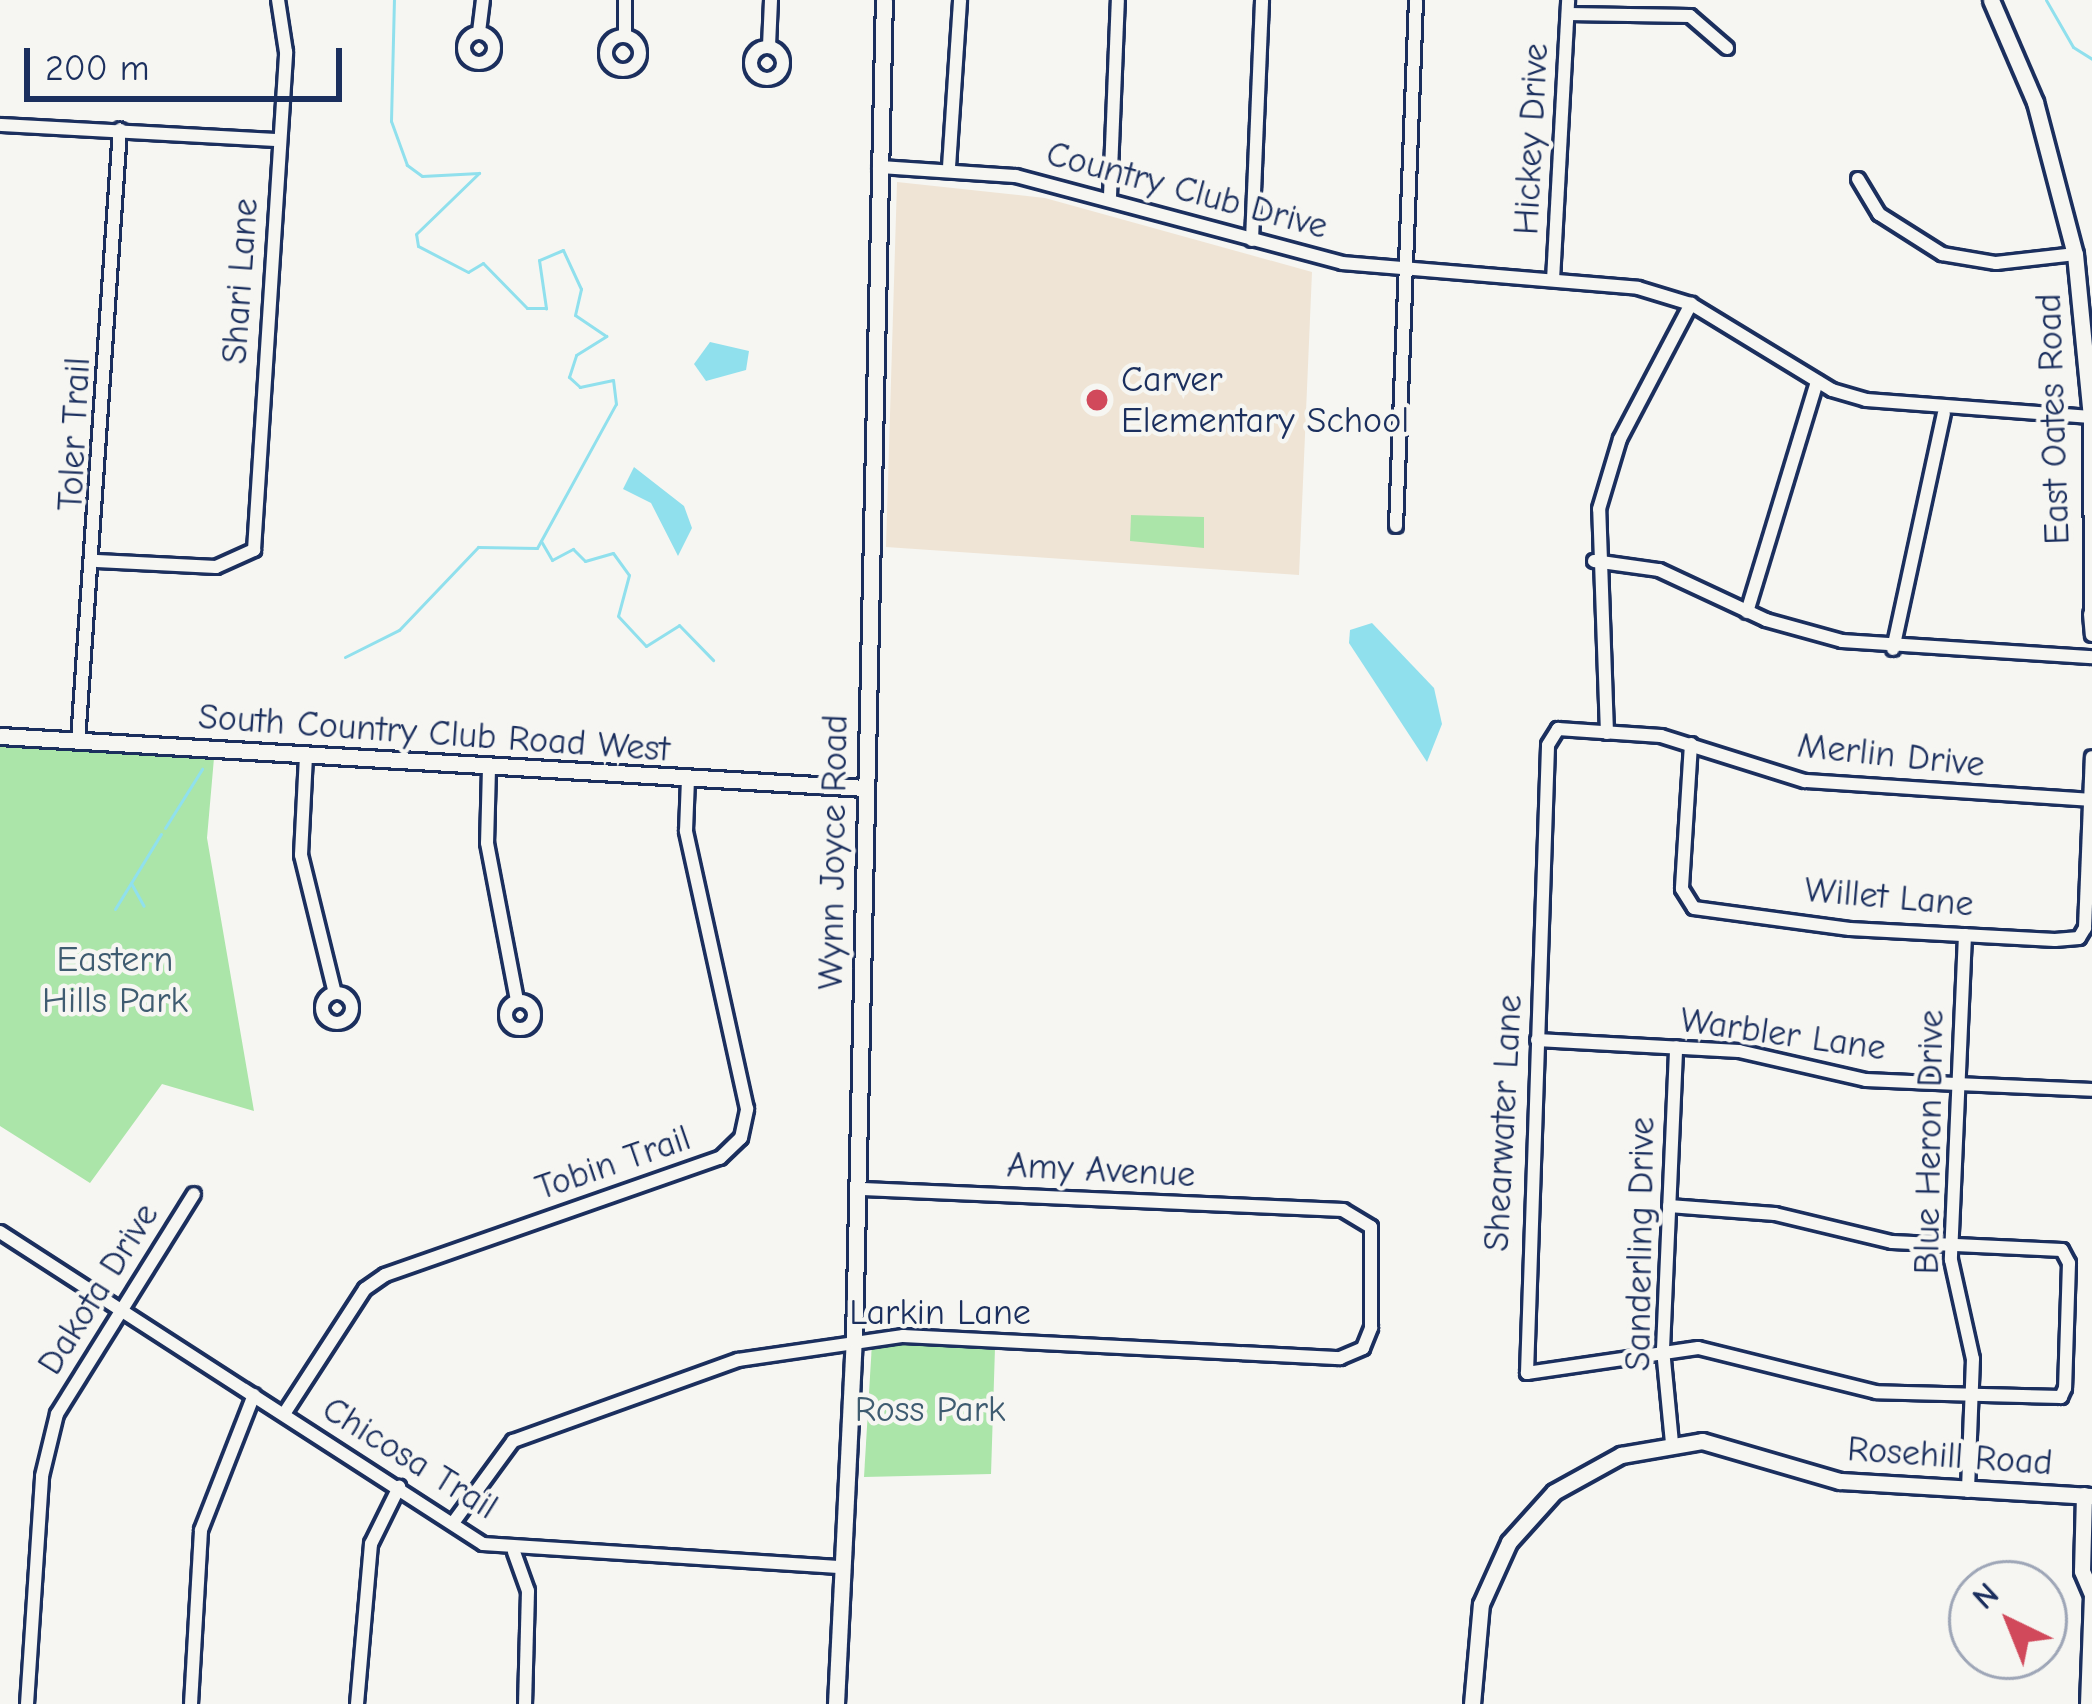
<!DOCTYPE html>
<style>
body{margin:0}
#map{position:relative;width:2092px;height:1704px;overflow:hidden;background:#f6f6f2;font-family:"Comic Neue",sans-serif}
div>[style]{position:absolute}
[style*='--x']{left:calc(var(--x)*1px);top:calc(var(--y)*1px);width:calc(var(--w)*1px);rotate:calc(var(--a)*1deg)}
.built>*{inset:0;background:#efe4d5}
.green>*{inset:0;background:#abe5a9}
.water>*{inset:0;background:#90e0ed}
.stream>*{height:3px;margin:-1.5px;padding:0 1.5px;transform-origin:1.5px;border-radius:1.5px;background:#90e0ed}
.roads{filter:drop-shadow(3px 0 #1b2f5e) drop-shadow(-3px 0 #1b2f5e) drop-shadow(0 3px #1b2f5e) drop-shadow(0 -3px #1b2f5e)}
.minor>*{height:12px;margin:-6px;padding:0 6px;transform-origin:6px;border-radius:6px;background:#f6f6f2}
.minor>.ring{margin:-6px;padding:0;box-sizing:content-box;background:none;border:12px solid #f6f6f2;border-radius:50%}
.tertiary>*{height:15px;margin:-7.5px;padding:0 7.5px;transform-origin:7.5px;border-radius:7.5px;background:#f6f6f2}
.dots>*{width:33px;height:33px;translate:-50% -50%;box-sizing:border-box;border:6px solid #f6f6f2;border-radius:50%}
span{translate:-50% -50%;white-space:nowrap;text-align:center;line-height:1.15;-webkit-text-stroke:9px #f6f6f2;paint-order:stroke}
.street-label{font-size:36px;color:#1b2f5e}
.poi-label{font-size:36px;color:#1b2f5e}
.left{translate:0 -50%;text-align:left}
.park-label{font-size:36px;color:#3f5c71}
.north{position:absolute;left:1948px;top:1560px;width:120px;height:120px;box-sizing:border-box;background:#f6f6f2;border:3px solid #9ea6b7;border-radius:50%;rotate:317deg;font-size:33px;font-weight:700;line-height:48px;text-align:center;color:#1b2f5e}
.north::after{content:'';display:block;margin:auto;width:42px;height:54px;background:#d1495b;clip-path:polygon(50% 0,100% 100%,50% 72%,0 100%)}
.scale{position:absolute;left:24px;top:48px;width:318px;height:54px;box-sizing:border-box;border:6px solid #1b2f5e;border-top:0;padding-left:15px;font-size:36px;line-height:42px;white-space:nowrap;color:#1b2f5e;-webkit-text-stroke:9px #f6f6f2;paint-order:stroke}
</style>
<div id="map">
<div class="built">
<div style="clip-path:polygon(897px 182px,1045px 198px,1312px 272px,1299px 575px,886px 547px)"></div>
</div>
<div class="green">
<div style="clip-path:polygon(1131px 515px,1204px 517px,1204px 548px,1130px 541px)"></div>
<div style="clip-path:polygon(0 744px,214px 758px,207px 838px,254px 1111px,162px 1084px,90px 1183px,0 1126px)"></div>
<div style="clip-path:polygon(872px 1343px,995px 1348px,991px 1474px,864px 1477px)"></div>
</div>
<div class="water">
<div style="clip-path:polygon(710px 342px,749px 351px,746px 370px,706px 381px,694px 364px)"></div>
<div style="clip-path:polygon(634px 467px,684px 506px,692px 528px,678px 556px,651px 503px,623px 489px)"></div>
<div style="clip-path:polygon(1372px 623px,1434px 688px,1442px 724px,1427px 762px,1349px 643px,1350px 630px)"></div>
</div>
<div class="stream">
<div style="--x:2046;--y:0;--w:54;--a:60.1"></div>
<div style="--x:2073;--y:47;--w:22;--a:32"></div>
<div style="--x:541;--y:541;--w:22;--a:60"></div>
<div style="--x:552;--y:560;--w:24;--a:-28"></div>
<div style="--x:573;--y:549;--w:17;--a:45"></div>
<div style="--x:585;--y:561;--w:29;--a:-16"></div>
<div style="--x:613;--y:553;--w:27;--a:54"></div>
<div style="--x:629;--y:575;--w:42;--a:105"></div>
<div style="--x:618;--y:616;--w:41;--a:47"></div>
<div style="--x:646;--y:646;--w:39;--a:-32"></div>
<div style="--x:679;--y:625;--w:49;--a:45.8"></div>
<div style="--x:345;--y:657;--w:60;--a:-26.6"></div>
<div style="--x:399;--y:630;--w:115;--a:-46.4"></div>
<div style="--x:478;--y:547;--w:59;--a:1"></div>
<div style="--x:537;--y:548;--w:164;--a:-61.3"></div>
<div style="--x:616;--y:404;--w:24;--a:-97"></div>
<div style="--x:613;--y:380;--w:34;--a:168"></div>
<div style="--x:580;--y:387;--w:15;--a:-138"></div>
<div style="--x:569;--y:377;--w:23;--a:-72"></div>
<div style="--x:576;--y:355;--w:36;--a:-32"></div>
<div style="--x:606;--y:336;--w:37;--a:-146"></div>
<div style="--x:575;--y:315;--w:27;--a:-77"></div>
<div style="--x:581;--y:289;--w:43;--a:-114.8"></div>
<div style="--x:563;--y:250;--w:26;--a:157"></div>
<div style="--x:539;--y:260;--w:49;--a:81.7"></div>
<div style="--x:546;--y:308;--w:19;--a:180"></div>
<div style="--x:527;--y:308;--w:63;--a:-134.4"></div>
<div style="--x:483;--y:263;--w:17;--a:149"></div>
<div style="--x:468;--y:272;--w:56;--a:-152.5"></div>
<div style="--x:418;--y:246;--w:12;--a:-99"></div>
<div style="--x:416;--y:234;--w:88;--a:-44.1"></div>
<div style="--x:479;--y:173;--w:57;--a:177"></div>
<div style="--x:422;--y:176;--w:19;--a:-144"></div>
<div style="--x:407;--y:165;--w:47;--a:-110"></div>
<div style="--x:391;--y:121;--w:121;--a:-88.6"></div>
<div style="--x:165;--y:828;--w:70;--a:-57.9"></div>
<div style="--x:131;--y:883;--w:26;--a:61"></div>
<div style="--x:115;--y:909;--w:88;--a:-58.5"></div>
</div>
<div class="roads">
<div class="minor">
<div style="--x:625;--y:0;--w:36;--a:90"></div>
<div style="--x:1568;--y:14;--w:122;--a:0.9"></div>
<div style="--x:1690;--y:16;--w:49;--a:40.9"></div>
<div style="--x:479;--y:32;--w:32;--a:-83"></div>
<div class="ring" style="left:464px;top:33px;width:18px;height:18px"></div>
<div class="ring" style="left:606px;top:36px;width:22px;height:22px"></div>
<div style="--x:769;--y:46;--w:46;--a:-87.5"></div>
<div class="ring" style="left:751px;top:47px;width:20px;height:20px"></div>
<div style="--x:0;--y:125;--w:279;--a:3.1"></div>
<div style="--x:879;--y:167;--w:137;--a:3.8"></div>
<div style="--x:1016;--y:176;--w:337;--a:14.9"></div>
<div style="--x:1342;--y:263;--w:297;--a:4.8"></div>
<div style="--x:1638;--y:288;--w:55;--a:16.8"></div>
<div style="--x:1691;--y:304;--w:165;--a:31.4"></div>
<div style="--x:1832;--y:390;--w:35;--a:16"></div>
<div style="--x:1866;--y:400;--w:226;--a:4.3"></div>
<div style="--x:949;--y:167;--w:167;--a:-86.2"></div>
<div style="--x:1858;--y:179;--w:41;--a:59"></div>
<div style="--x:1879;--y:214;--w:75;--a:32.4"></div>
<div style="--x:1942;--y:254;--w:55;--a:9.5"></div>
<div style="--x:1996;--y:263;--w:80;--a:-6.5"></div>
<div style="--x:1110;--y:196;--w:196;--a:-87.7"></div>
<div style="--x:1252;--y:240;--w:240;--a:-87.6"></div>
<div style="--x:1553;--y:280;--w:280;--a:-86.9"></div>
<div style="--x:1396;--y:526;--w:526;--a:-87.82"></div>
<div style="--x:97;--y:561;--w:119;--a:2.9"></div>
<div style="--x:216;--y:567;--w:42;--a:-24.1"></div>
<div style="--x:254;--y:550;--w:499;--a:-86.3"></div>
<div style="--x:286;--y:52;--w:53;--a:-98.7"></div>
<div style="--x:1594;--y:561;--w:66;--a:7.9"></div>
<div style="--x:1659;--y:570;--w:118;--a:25"></div>
<div style="--x:1766;--y:620;--w:79;--a:15.4"></div>
<div style="--x:1842;--y:641;--w:251;--a:3.7"></div>
<div style="--x:1747;--y:612;--w:241;--a:-73.1"></div>
<div style="--x:2090;--y:614;--w:21;--a:85"></div>
<div style="--x:1893;--y:649;--w:241;--a:-77.8"></div>
<div style="--x:1607;--y:733;--w:224;--a:-92"></div>
<div style="--x:1599;--y:509;--w:73;--a:-73.3"></div>
<div style="--x:1620;--y:439;--w:153;--a:-62.3"></div>
<div style="--x:78;--y:741;--w:613;--a:-86.07"></div>
<div style="--x:1691;--y:744;--w:145;--a:93.6"></div>
<div style="--x:1682;--y:889;--w:22;--a:58"></div>
<div style="--x:1694;--y:908;--w:157;--a:7.7"></div>
<div style="--x:1850;--y:929;--w:205;--a:3.1"></div>
<div style="--x:2055;--y:940;--w:24;--a:-5"></div>
<div style="--x:2079;--y:938;--w:12;--a:-59"></div>
<div style="--x:2085;--y:928;--w:171;--a:-87.7"></div>
<div style="--x:306;--y:756;--w:99;--a:92.9"></div>
<div style="--x:301;--y:855;--w:142;--a:76.2"></div>
<div style="--x:489;--y:768;--w:75;--a:91.5"></div>
<div style="--x:487;--y:843;--w:161;--a:79.2"></div>
<div style="--x:1965;--y:935;--w:325;--a:92.5"></div>
<div style="--x:1951;--y:1260;--w:101;--a:77.5"></div>
<div style="--x:1973;--y:1359;--w:132;--a:92.2"></div>
<div class="ring" style="left:322px;top:993px;width:18px;height:18px"></div>
<div class="ring" style="left:506px;top:1001px;width:16px;height:16px"></div>
<div style="--x:1537;--y:1040;--w:202;--a:3.1"></div>
<div style="--x:1739;--y:1051;--w:130;--a:12.9"></div>
<div style="--x:1866;--y:1080;--w:226;--a:2.5"></div>
<div style="--x:1669;--y:1206;--w:106;--a:4.3"></div>
<div style="--x:1775;--y:1214;--w:120;--a:13.5"></div>
<div style="--x:1892;--y:1242;--w:170;--a:2.7"></div>
<div style="--x:2062;--y:1250;--w:15;--a:62"></div>
<div style="--x:2069;--y:1263;--w:125;--a:91.8"></div>
<div style="--x:2065;--y:1388;--w:10;--a:114"></div>
<div style="--x:2061;--y:1397;--w:185;--a:-178.5"></div>
<div style="--x:1876;--y:1392;--w:183;--a:-166.1"></div>
<div style="--x:1698;--y:1348;--w:173;--a:171.7"></div>
<div style="--x:1527;--y:1373;--w:628;--a:-88.08"></div>
<div style="--x:1548;--y:745;--w:19;--a:-58"></div>
<div style="--x:1558;--y:729;--w:103;--a:3.9"></div>
<div style="--x:1661;--y:736;--w:151;--a:17.4"></div>
<div style="--x:1805;--y:781;--w:286;--a:3.8"></div>
<div style="--x:0;--y:1232;--w:575;--a:32.86"></div>
<div style="--x:483;--y:1544;--w:360;--a:3.7"></div>
<div style="--x:284;--y:1414;--w:149;--a:-57.1"></div>
<div style="--x:365;--y:1289;--w:24;--a:-35"></div>
<div style="--x:385;--y:1275;--w:355;--a:-19.3"></div>
<div style="--x:720;--y:1158;--w:29;--a:-44"></div>
<div style="--x:741;--y:1138;--w:30;--a:-78"></div>
<div style="--x:747;--y:1109;--w:285;--a:-102.4"></div>
<div style="--x:686;--y:831;--w:52;--a:-87.8"></div>
<div style="--x:1672;--y:1443;--w:94;--a:-95.5"></div>
<div style="--x:1663;--y:1349;--w:302;--a:-87.5"></div>
<div style="--x:453;--y:1523;--w:102;--a:-53.8"></div>
<div style="--x:513;--y:1441;--w:239;--a:-19.8"></div>
<div style="--x:738;--y:1360;--w:167;--a:-8.3"></div>
<div style="--x:903;--y:1336;--w:438;--a:2.9"></div>
<div style="--x:1340;--y:1358;--w:25;--a:-23"></div>
<div style="--x:1363;--y:1348;--w:22;--a:-68"></div>
<div style="--x:1371;--y:1328;--w:101;--a:-90"></div>
<div style="--x:1371;--y:1227;--w:33;--a:-149"></div>
<div style="--x:1343;--y:1210;--w:486;--a:-177.5"></div>
<div style="--x:514;--y:1552;--w:41;--a:70.3"></div>
<div style="--x:528;--y:1591;--w:113;--a:91.5"></div>
<div style="--x:27;--y:1704;--w:228;--a:-86.2"></div>
<div style="--x:42;--y:1476;--w:64;--a:-76.4"></div>
<div style="--x:57;--y:1414;--w:259;--a:-58.1"></div>
<div style="--x:191;--y:1704;--w:174;--a:-86.7"></div>
<div style="--x:201;--y:1530;--w:145;--a:-68.6"></div>
<div style="--x:357;--y:1704;--w:161;--a:-85"></div>
<div style="--x:371;--y:1544;--w:64;--a:-63.8"></div>
</div>
<div class="tertiary">
<div style="--x:1991;--y:0;--w:111;--a:66.7"></div>
<div style="--x:2035;--y:102;--w:157;--a:75.3"></div>
<div style="--x:2075;--y:254;--w:164;--a:84.4"></div>
<div style="--x:2091;--y:417;--w:197;--a:89.7"></div>
<div style="--x:0;--y:736;--w:866;--a:3.44"></div>
<div style="--x:2084;--y:1495;--w:76;--a:91.5"></div>
<div style="--x:2082;--y:1571;--w:26;--a:67"></div>
<div style="--x:836;--y:1704;--w:365;--a:-87.2"></div>
<div style="--x:854;--y:1339;--w:1339;--a:-88.72"></div>
<div style="--x:1472;--y:1704;--w:100;--a:-84.9"></div>
<div style="--x:1481;--y:1604;--w:68;--a:-65.7"></div>
<div style="--x:1509;--y:1542;--w:67;--a:-48"></div>
<div style="--x:1554;--y:1492;--w:77;--a:-28.9"></div>
<div style="--x:1621;--y:1455;--w:82;--a:-9.8"></div>
<div style="--x:1702;--y:1441;--w:144;--a:16.2"></div>
<div style="--x:1840;--y:1481;--w:252;--a:3.4"></div>
<div style="--x:2088;--y:1704;--w:109;--a:-87.9"></div>
</div>
</div>
<div class="dots">
<div style="left:1097px;top:400px;background:#d1495b"></div>
</div>
<div class="street-label">
<span style="left:1531px;top:139px;rotate:-87deg">Hickey Drive</span>
<span style="left:1187px;top:190px;rotate:15deg">Country Club Drive</span>
<span style="left:240px;top:281px;rotate:-86deg">Shari Lane</span>
<span style="left:2053px;top:419px;rotate:-92deg">East Oates Road</span>
<span style="left:74px;top:434px;rotate:-87deg">Toler Trail</span>
<span style="left:434px;top:733px;rotate:4deg">South Country Club Road West</span>
<span style="left:1891px;top:755px;rotate:6deg">Merlin Drive</span>
<span style="left:833px;top:852px;rotate:-89deg">Wynn Joyce Road</span>
<span style="left:1889px;top:897px;rotate:5deg">Willet Lane</span>
<span style="left:1783px;top:1034px;rotate:8deg">Warbler Lane</span>
<span style="left:1503px;top:1123px;rotate:-87deg">Shearwater Lane</span>
<span style="left:1929px;top:1142px;rotate:-89deg">Blue Heron Drive</span>
<span style="left:613px;top:1163px;rotate:-19deg">Tobin Trail</span>
<span style="left:1101px;top:1170px;rotate:3deg">Amy Avenue</span>
<span style="left:1640px;top:1244px;rotate:-89deg">Sanderling Drive</span>
<span style="left:98px;top:1289px;rotate:-58deg">Dakota Drive</span>
<span style="left:940px;top:1313px">Larkin Lane</span>
<span style="left:1950px;top:1456px;rotate:4deg">Rosehill Road</span>
<span style="left:410px;top:1458px;rotate:32deg">Chicosa Trail</span>
</div>
<div class="poi-label">
<span class="left" style="left:1121px;top:400px">Carver<br>Elementary School</span>
</div>
<div class="park-label">
<span style="left:115px;top:980px">Eastern<br>Hills Park</span>
<span style="left:930px;top:1410px">Ross Park</span>
</div>
<div class="north">N</div>
<div class="scale">200 m</div>
</div>
